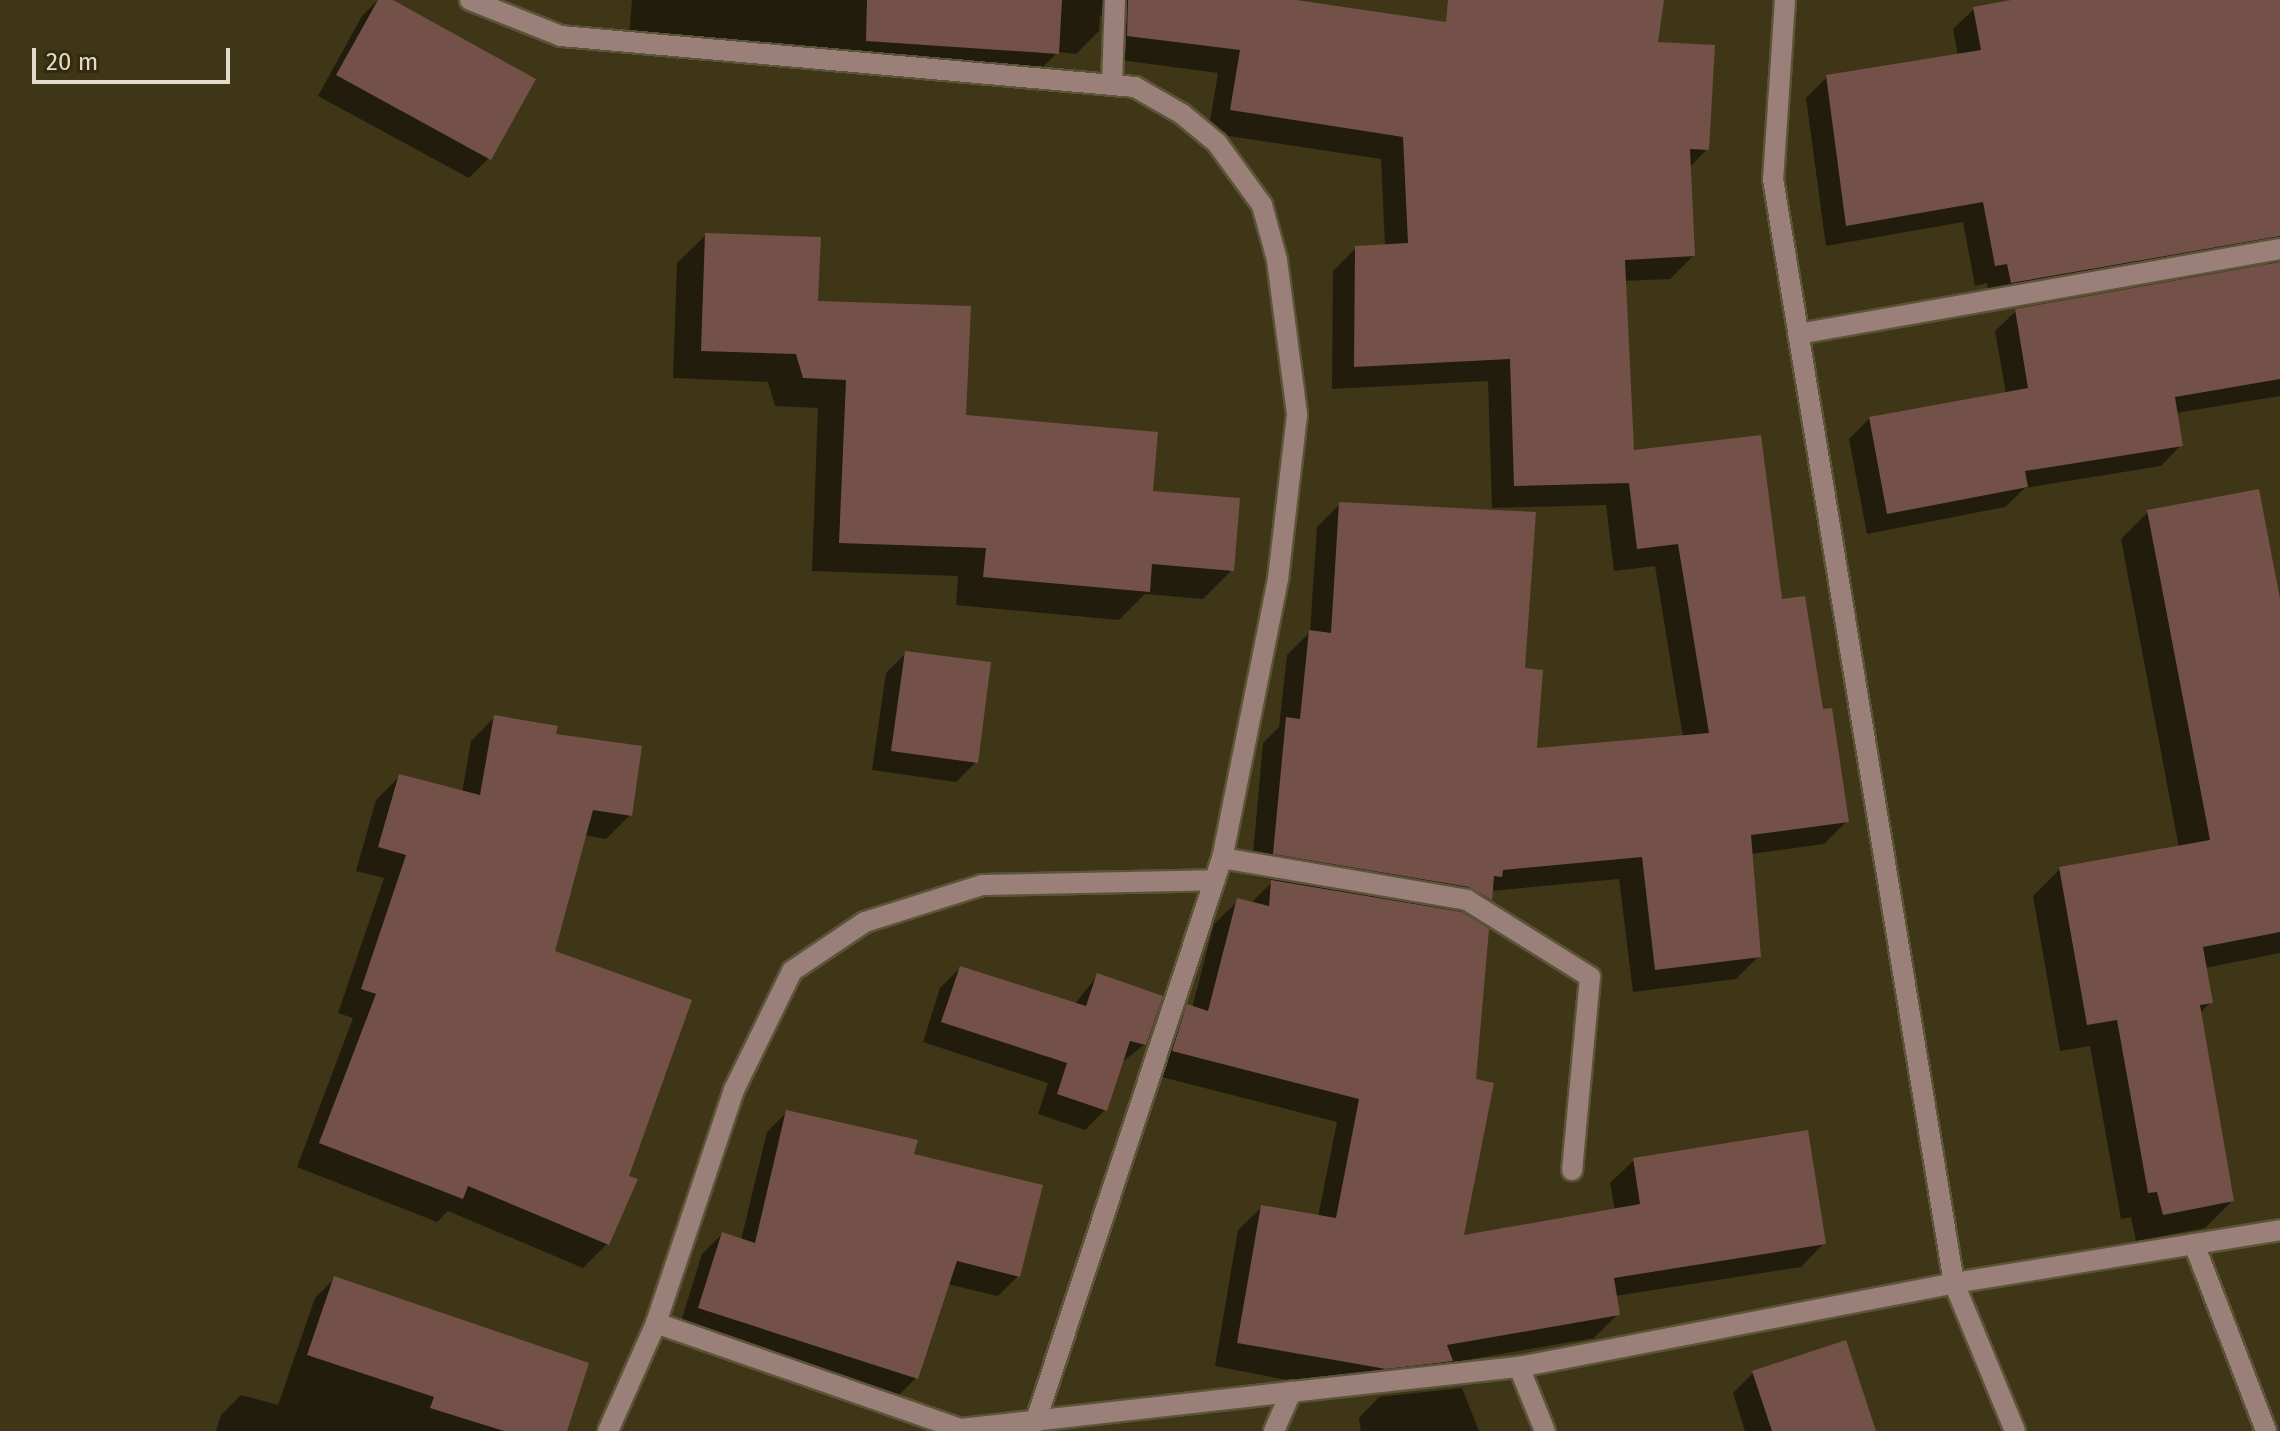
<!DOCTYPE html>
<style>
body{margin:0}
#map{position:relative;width:2280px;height:1431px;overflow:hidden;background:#3f3618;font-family:"Fira Sans",sans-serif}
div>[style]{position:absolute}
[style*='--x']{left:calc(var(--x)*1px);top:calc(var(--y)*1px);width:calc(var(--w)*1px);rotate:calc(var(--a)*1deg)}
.shadow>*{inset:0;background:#0007}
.building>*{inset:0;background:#735148}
.roads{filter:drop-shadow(2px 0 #5c5438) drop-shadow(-2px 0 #5c5438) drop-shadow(0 2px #5c5438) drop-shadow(0 -2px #5c5438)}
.minor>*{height:20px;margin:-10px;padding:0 10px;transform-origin:10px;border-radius:10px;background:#9a8078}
span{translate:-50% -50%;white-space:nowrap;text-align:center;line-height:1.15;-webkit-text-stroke:7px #342b0d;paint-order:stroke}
.scale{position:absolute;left:32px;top:48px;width:198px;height:36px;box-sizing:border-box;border:4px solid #e0dbca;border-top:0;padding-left:10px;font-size:24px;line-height:28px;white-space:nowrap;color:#e0dbca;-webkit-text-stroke:6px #342b0d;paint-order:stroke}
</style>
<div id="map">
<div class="shadow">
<div style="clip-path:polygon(378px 0,389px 0,489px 158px,469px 178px,318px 96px,362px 16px)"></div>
<div style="clip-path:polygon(632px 0,1281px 0,1498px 38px,1504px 0,1662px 0,1656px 44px,1707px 149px,1689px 168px,1693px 256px,1670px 279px,1624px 281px,1633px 453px,1780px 602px,1822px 711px,1847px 821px,1824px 844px,1751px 854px,1759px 956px,1736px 979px,1633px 992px,1619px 879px,1490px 891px,1490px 899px,1470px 919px,1461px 1237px,1615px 1210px,1610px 1183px,1634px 1160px,1824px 1243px,1801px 1267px,1615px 1296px,1618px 1314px,1594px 1338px,1449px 1363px,1428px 1384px,1349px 1392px,1215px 1366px,1238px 1230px,1262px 1207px,1318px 1217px,1337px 1122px,1150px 1074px,1165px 1029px,1192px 1008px,1214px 924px,1238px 901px,1250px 904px,1274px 880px,1251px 876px,1263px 743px,1279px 727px,1287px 655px,1310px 632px,1317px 527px,1340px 504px,1522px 670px,1535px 751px,1683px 738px,1655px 566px,1614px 571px,1606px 505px,1492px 508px,1488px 381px,1332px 389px,1333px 271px,1356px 248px,1385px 247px,1381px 159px,1208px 133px,1218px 73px,1105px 58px,1106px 23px,1100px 14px,1099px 31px,1076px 54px,1058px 52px,1034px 76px,629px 36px)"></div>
<div style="clip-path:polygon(2022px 0,2280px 0,2280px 396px,2176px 413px,2181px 445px,2161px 466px,2025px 488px,2005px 507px,1867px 534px,1849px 439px,1870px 418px,2006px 394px,1995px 331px,2016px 311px,2270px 266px,2256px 256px,1990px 303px,1987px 283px,1975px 286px,1963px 222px,1826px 246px,1806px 98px,1827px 77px,1958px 56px,1953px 29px,1974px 9px)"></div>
<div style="clip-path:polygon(706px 235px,816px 303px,964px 417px,1151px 492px,1232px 570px,1203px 599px,1145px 594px,1119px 620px,956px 605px,958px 576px,812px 571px,818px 408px,775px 406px,768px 382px,673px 378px,677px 263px)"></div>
<div style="clip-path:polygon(2148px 512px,2280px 610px,2280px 953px,2205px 968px,2211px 1002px,2200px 1013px,2232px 1201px,2205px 1228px,2136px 1241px,2131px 1217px,2121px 1219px,2090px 1046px,2060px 1051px,2033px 896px,2060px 869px,2179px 848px,2121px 539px)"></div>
<div style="clip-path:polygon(906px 653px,976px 762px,956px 782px,872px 770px,886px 673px)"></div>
<div style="clip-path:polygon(495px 717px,554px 735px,630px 815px,606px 839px,584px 835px,552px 952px,626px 1177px,607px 1244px,583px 1268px,448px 1211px,437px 1222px,297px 1167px,353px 1018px,338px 1013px,384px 878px,356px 871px,376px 800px,400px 776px,462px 793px,471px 741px)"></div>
<div style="clip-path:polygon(960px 968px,1074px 1005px,1097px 976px,1145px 1044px,1121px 1063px,1105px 1110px,1085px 1130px,1038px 1114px,1048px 1083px,923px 1042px,940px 988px)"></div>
<div style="clip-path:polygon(787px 1112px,912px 1155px,1018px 1276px,998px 1296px,947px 1284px,916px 1378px,896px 1398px,679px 1328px,702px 1254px,722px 1234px,741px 1240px,767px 1132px)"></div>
<div style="clip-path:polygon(335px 1278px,565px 1431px,216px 1431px,221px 1415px,241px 1395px,278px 1405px,315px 1298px)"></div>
<div style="clip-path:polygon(1753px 1373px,1875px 1431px,1745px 1431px,1733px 1393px)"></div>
<div style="clip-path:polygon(1462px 1388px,1479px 1431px,1361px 1431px,1359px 1418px,1379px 1397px)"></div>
</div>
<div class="building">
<div style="clip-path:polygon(378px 0,393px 0,536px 79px,491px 160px,336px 75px)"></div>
<div style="clip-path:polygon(867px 0,1062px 0,1059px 54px,866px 41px)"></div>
<div style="clip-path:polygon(1128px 0,1296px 0,1446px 22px,1448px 0,1664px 0,1658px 42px,1715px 45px,1709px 150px,1690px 149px,1695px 256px,1625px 260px,1634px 450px,1761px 435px,1782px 599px,1805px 596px,1823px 709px,1832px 708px,1849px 822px,1751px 835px,1761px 957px,1655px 970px,1642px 857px,1503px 870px,1502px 877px,1494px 876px,1492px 900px,1469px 887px,1273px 854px,1286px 717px,1300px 719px,1309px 630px,1331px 633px,1339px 502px,1536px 512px,1525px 668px,1543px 670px,1537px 748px,1709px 733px,1678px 544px,1637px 549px,1629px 483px,1514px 486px,1510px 359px,1354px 367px,1355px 246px,1408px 243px,1403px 137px,1230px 110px,1240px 50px,1127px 36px)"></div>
<div style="clip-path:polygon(2011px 0,2280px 0,2280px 236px,2011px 283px,2007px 264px,1995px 266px,1983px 202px,1846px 226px,1826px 75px,1981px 50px,1973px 7px)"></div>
<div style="clip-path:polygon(705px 233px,821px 237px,818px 301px,971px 306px,966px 415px,1158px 432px,1153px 491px,1240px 498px,1234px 571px,1152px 564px,1150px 592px,983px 577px,986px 548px,839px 543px,846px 380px,803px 378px,796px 354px,701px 351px)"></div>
<div style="clip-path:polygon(2280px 262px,2280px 379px,2175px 397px,2183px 446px,2025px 471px,2028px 487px,1887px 514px,1869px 417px,2028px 388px,2015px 309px)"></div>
<div style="clip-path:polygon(2259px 489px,2280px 599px,2280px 932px,2203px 947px,2213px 1003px,2200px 1005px,2234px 1201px,2163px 1215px,2157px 1192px,2148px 1193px,2117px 1020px,2087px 1025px,2059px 867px,2210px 840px,2147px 510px)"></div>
<div style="clip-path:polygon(905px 651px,991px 662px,978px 763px,891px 751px)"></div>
<div style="clip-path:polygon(494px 715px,558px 726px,556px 734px,642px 746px,632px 816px,593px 810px,555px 951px,692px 1000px,629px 1176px,638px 1179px,609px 1245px,468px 1186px,463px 1199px,319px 1143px,376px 994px,361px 989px,406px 855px,378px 847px,399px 774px,480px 795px)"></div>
<div style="clip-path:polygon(1271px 880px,1462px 912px,1489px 929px,1476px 1079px,1494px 1083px,1464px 1235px,1640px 1204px,1633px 1158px,1808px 1130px,1826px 1244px,1614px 1278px,1620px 1315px,1447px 1345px,1453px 1361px,1386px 1369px,1237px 1343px,1261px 1205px,1336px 1218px,1359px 1099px,1172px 1051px,1187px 1004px,1208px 1011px,1237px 898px,1269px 906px)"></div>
<div style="clip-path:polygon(960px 966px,1086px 1006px,1097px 973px,1163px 996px,1146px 1045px,1130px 1041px,1107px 1111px,1057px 1094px,1067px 1063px,941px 1022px)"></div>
<div style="clip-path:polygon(786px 1110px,918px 1140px,914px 1154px,1043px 1185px,1020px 1277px,957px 1261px,918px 1379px,698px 1308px,722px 1232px,755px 1243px)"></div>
<div style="clip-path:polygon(334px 1276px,589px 1363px,567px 1431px,504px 1431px,430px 1408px,434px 1397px,307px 1355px)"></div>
<div style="clip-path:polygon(1846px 1340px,1876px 1431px,1772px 1431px,1752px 1371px)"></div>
</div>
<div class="roads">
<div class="minor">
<div style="--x:470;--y:0;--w:98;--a:21.6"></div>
<div style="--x:561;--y:36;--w:576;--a:5.08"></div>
<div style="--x:1135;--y:87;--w:54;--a:29.9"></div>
<div style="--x:1182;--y:114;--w:45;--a:39.6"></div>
<div style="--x:1217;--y:143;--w:77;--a:54"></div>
<div style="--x:1262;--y:205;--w:57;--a:74.7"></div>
<div style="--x:1277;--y:260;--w:156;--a:82.6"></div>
<div style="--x:1297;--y:415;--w:165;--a:96.6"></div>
<div style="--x:1278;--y:579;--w:285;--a:101.3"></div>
<div style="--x:1222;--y:858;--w:595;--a:108.31"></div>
<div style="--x:1785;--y:0;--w:179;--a:93.8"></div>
<div style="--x:1773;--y:179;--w:1119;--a:80.69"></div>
<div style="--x:1954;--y:1283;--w:160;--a:67.6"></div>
<div style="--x:1112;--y:84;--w:84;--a:-88"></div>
<div style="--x:1798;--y:334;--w:489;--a:-10"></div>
<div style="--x:1222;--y:858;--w:249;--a:9.7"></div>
<div style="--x:1467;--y:900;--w:145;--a:32"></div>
<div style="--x:1590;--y:977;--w:194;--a:95.3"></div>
<div style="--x:2194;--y:1244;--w:200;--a:68.9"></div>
<div style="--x:656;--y:1323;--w:246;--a:-71.5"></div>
<div style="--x:734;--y:1090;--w:132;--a:-64"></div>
<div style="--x:792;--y:971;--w:88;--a:-33.9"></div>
<div style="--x:865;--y:922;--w:123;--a:-17.5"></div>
<div style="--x:982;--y:885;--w:233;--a:-1.2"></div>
<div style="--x:1519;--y:1367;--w:69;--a:67.9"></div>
<div style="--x:608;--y:1431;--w:118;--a:-66"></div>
<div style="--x:656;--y:1323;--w:323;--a:19.2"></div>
<div style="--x:961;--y:1429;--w:332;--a:-6.4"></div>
<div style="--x:1274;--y:1431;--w:43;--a:-66.4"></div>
<div style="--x:1291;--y:1392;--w:229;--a:-6.3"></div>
<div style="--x:1519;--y:1367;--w:443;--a:-10.9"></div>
<div style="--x:1954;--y:1283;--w:330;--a:-9.2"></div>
</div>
</div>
<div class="scale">20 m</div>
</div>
